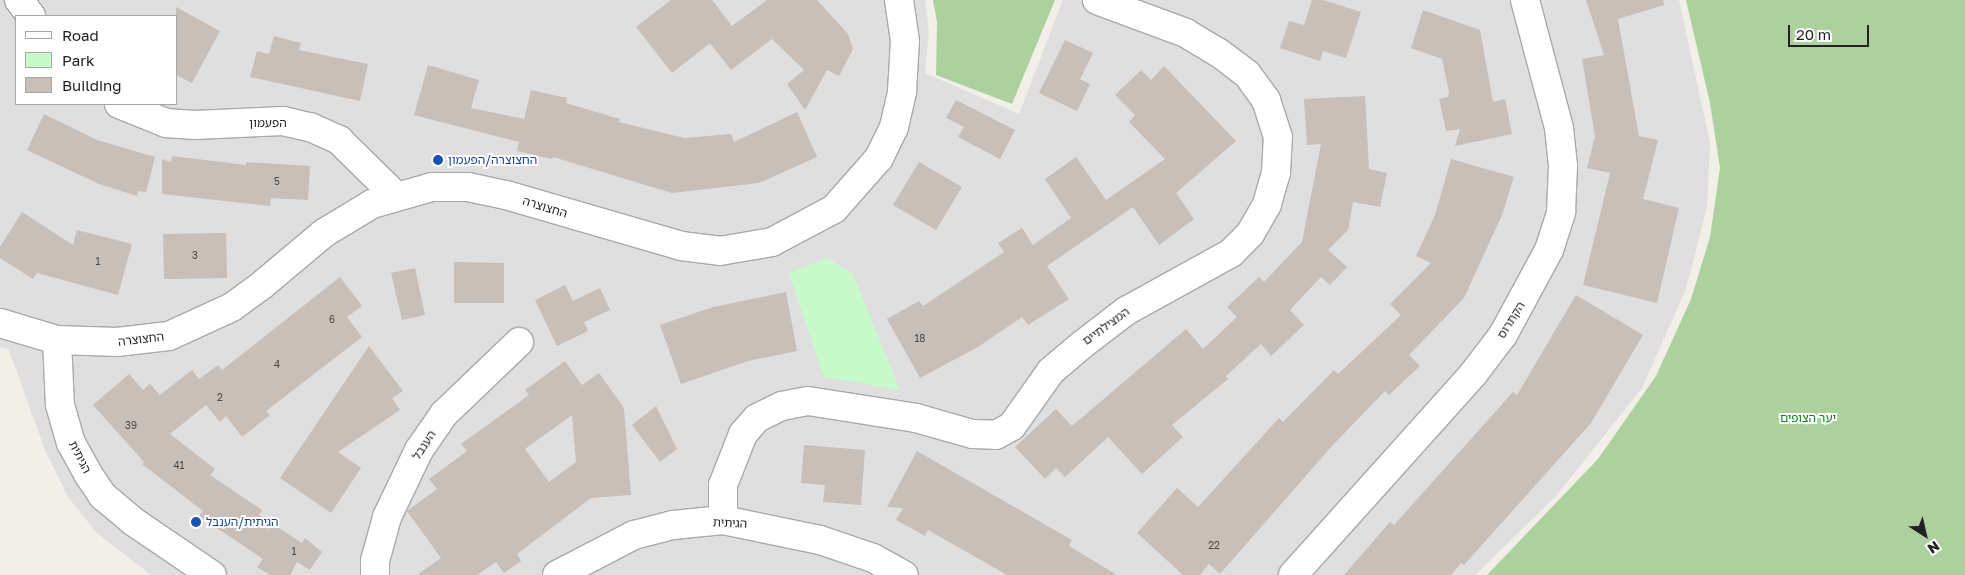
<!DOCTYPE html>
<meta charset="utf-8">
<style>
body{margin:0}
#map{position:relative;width:1965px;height:575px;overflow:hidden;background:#f2efe9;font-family:"Golos Text","Noto Sans Hebrew",sans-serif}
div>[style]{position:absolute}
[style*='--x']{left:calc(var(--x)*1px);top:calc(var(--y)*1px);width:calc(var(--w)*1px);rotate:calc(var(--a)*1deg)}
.residential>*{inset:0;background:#e0dfdf}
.forest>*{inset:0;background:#add19e}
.park>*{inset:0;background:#c8facc}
.building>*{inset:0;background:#c7bfb8}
.roads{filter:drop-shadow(1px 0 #a9a9a9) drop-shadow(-1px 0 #a9a9a9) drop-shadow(0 1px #a9a9a9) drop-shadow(0 -1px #a9a9a9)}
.minor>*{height:28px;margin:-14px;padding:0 14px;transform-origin:14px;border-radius:14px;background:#fff}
.dots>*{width:14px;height:14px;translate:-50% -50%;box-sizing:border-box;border:2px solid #fff;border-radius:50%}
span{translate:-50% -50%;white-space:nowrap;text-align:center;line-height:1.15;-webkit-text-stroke:4px #fff;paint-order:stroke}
.number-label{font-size:10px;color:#4b4948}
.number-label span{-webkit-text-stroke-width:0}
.street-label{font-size:12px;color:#222}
.transit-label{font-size:12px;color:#164399}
.left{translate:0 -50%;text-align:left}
.park-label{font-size:12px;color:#0c8416}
.legend{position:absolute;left:15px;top:15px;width:162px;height:90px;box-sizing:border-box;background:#fff;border:1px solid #a7a7a7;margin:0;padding:6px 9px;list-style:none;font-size:15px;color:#222}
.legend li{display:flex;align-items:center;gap:10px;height:25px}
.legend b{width:25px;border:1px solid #a7a7a7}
.north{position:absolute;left:1900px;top:510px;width:50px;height:50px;-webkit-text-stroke:4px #fff;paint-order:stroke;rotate:145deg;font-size:14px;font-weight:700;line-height:20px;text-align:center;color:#222}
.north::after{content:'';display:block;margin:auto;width:18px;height:22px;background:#222;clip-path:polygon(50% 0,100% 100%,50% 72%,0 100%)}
.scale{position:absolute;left:1788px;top:25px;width:81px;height:22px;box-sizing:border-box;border:2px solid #222;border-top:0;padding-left:6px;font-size:15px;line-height:18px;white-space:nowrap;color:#222;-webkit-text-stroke:4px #fff;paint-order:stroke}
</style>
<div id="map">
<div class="residential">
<div style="clip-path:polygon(evenodd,0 0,925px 0,929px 32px,925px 73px,1019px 114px,1063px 0,1679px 0,1710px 143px,1707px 207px,1686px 289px,1642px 388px,1556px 496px,1475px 575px,151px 575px,96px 532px,68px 497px,45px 450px,9px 350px,0 347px,0 0,16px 16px,176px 16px,176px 104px,16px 104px,16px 16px)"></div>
</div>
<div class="forest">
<div style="clip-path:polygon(933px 0,1055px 0,1012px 104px,936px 75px,937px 22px)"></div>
<div style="clip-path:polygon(1686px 0,1965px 0,1965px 575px,1487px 575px,1598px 459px,1656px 376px,1691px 299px,1710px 237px,1720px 168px,1710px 103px)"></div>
</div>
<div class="park">
<div style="clip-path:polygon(827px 258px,853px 274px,900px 390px,824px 377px,789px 273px)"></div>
</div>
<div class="building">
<div style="clip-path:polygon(671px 0,712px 0,732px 26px,767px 0,817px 0,848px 34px,853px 49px,839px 76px,827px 70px,805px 110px,787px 84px,804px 70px,772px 39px,731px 70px,710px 43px,672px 73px,636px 27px)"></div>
<div style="clip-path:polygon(1312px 0,1323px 0,1361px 12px,1346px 58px,1323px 51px,1320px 61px,1280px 48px,1289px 21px,1304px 25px)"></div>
<div style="clip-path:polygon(1586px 0,1663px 0,1664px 5px,1618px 19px,1639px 136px,1658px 140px,1643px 199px,1679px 208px,1657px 303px,1583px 285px,1610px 173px,1587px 168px,1595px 136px,1582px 59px,1604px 55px)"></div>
<div style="clip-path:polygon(176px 7px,220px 31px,192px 83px,176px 75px)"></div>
<div style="clip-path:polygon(1423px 10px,1480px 30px,1493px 102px,1505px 99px,1512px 134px,1455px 146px,1460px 129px,1446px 131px,1439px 99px,1448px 97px,1449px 92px,1442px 59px,1411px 48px)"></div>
<div style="clip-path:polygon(274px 36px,301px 43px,299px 50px,368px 64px,360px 101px,250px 77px,257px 51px,269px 54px)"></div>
<div style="clip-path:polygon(1065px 40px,1093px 53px,1080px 79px,1090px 84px,1077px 111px,1039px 93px)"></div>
<div style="clip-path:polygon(428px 65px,479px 80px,471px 108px,524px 119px,531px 90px,567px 98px,566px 103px,620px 119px,619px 122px,684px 138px,731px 134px,734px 142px,797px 112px,817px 157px,759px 183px,672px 193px,553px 157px,552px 159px,517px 151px,519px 142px,414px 115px)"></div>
<div style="clip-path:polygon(1164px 66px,1236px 141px,1176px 193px,1194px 219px,1159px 245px,1133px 207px,1047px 266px,1069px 299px,1028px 325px,1022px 317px,978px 347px,920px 378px,887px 319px,919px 301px,923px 306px,1004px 252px,998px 243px,1022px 228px,1033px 245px,1071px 218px,1045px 179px,1076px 157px,1106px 200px,1165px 159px,1129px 122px,1135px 115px,1115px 95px,1141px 70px,1151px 80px)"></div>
<div style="clip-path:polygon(1365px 96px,1369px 169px,1387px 173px,1380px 207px,1353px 202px,1348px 230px,1328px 250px,1347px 267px,1330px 285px,1321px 277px,1290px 310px,1304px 325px,1271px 356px,1261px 344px,1226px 376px,1228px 379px,1172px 425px,1183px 437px,1142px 474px,1108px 437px,1065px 477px,1056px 468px,1045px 479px,1015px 447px,1056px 409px,1072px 426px,1186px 329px,1203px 349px,1237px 317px,1227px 307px,1259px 277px,1264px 282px,1302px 242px,1321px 144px,1307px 145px,1304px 99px)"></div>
<div style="clip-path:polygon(956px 100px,1015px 130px,1000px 159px,958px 137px,964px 127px,946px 118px)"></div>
<div style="clip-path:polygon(44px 114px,97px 140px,155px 157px,146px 192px,138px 191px,137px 196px,99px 184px,27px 150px)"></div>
<div style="clip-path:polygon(172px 156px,246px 165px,246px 162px,310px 166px,308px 200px,271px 198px,270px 206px,162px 194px,162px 159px,171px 162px)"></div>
<div style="clip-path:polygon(1451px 159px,1514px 177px,1502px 215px,1464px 298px,1409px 355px,1420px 366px,1389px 395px,1385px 391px,1331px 447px,1220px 574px,1209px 564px,1200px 575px,1183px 575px,1137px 533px,1177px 488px,1198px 507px,1279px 418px,1283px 422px,1334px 370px,1338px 374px,1401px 315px,1390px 304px,1431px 263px,1416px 256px,1435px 215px)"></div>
<div style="clip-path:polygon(919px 162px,962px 187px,936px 230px,893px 205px)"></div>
<div style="clip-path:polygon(22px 212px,73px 245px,77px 230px,132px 244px,118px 295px,37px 273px,33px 279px,0 258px,0 247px)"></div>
<div style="clip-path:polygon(226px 233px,227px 278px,164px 279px,163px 234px)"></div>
<div style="clip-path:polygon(454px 262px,504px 263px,504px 303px,454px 303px)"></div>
<div style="clip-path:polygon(415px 268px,425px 315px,402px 320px,391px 273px)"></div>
<div style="clip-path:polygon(340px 277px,362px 306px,347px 317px,362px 337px,266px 411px,270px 415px,242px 437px,226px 416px,220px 422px,206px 405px,170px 434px,215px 469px,210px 475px,262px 510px,259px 515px,302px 543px,305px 538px,322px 552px,310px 570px,297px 562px,290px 575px,270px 575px,257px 567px,263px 559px,199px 516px,203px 511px,142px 464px,144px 462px,93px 405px,129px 374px,143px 390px,150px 384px,160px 395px,192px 370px,199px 379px,218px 365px,222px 370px)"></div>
<div style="clip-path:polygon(565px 285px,573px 301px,600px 288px,610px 310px,584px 322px,588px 331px,557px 346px,535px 300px)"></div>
<div style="clip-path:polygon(786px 292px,797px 351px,748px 361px,681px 384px,660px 325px,713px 307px)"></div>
<div style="clip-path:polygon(1576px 295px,1643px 335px,1591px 423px,1464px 565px,1461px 563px,1451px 575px,1344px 575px,1390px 522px,1394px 525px,1513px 392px,1517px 395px)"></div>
<div style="clip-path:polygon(369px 346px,403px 391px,392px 398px,400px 410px,338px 452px,361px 468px,331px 513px,280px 478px)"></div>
<div style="clip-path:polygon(evenodd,565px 361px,582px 385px,599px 373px,624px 408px,631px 495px,591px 498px,517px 554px,521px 561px,504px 573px,496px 562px,477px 575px,417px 575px,441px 558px,407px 511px,437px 489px,429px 479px,467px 451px,461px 444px,529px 395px,525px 390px,565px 361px,572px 415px,576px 462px,549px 482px,525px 449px,572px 415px)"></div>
<div style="clip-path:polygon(656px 406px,677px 449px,660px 462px,632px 425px)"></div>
<div style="clip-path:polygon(804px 445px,865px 450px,861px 505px,823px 502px,825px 485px,801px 483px)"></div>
<div style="clip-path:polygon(917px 451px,1072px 540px,1069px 546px,1117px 575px,1007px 575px,928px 530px,925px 536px,896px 520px,903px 508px,887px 507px)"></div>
</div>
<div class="roads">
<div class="minor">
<div style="--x:19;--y:0;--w:20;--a:53"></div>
<div style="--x:119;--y:104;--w:51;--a:22"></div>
<div style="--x:166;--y:123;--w:29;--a:4"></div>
<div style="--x:195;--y:125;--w:88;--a:-2.6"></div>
<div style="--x:283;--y:121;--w:28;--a:13"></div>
<div style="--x:310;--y:127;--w:32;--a:24"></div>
<div style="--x:339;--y:140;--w:78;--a:44.5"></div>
<div style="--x:0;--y:323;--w:59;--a:16.6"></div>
<div style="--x:57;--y:340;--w:60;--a:1.9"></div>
<div style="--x:117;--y:342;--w:52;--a:-6.6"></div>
<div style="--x:169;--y:336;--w:69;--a:-24.7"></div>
<div style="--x:232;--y:307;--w:37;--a:-36"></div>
<div style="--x:262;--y:285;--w:81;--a:-40"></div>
<div style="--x:324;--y:233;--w:56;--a:-31.1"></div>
<div style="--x:372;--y:204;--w:62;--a:-15.8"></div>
<div style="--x:432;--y:187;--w:36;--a:0"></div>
<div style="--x:468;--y:187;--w:39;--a:12"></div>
<div style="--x:506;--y:195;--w:182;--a:16.2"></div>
<div style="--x:681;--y:246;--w:39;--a:7"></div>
<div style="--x:720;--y:251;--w:53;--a:-9.8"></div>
<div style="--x:772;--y:242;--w:70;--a:-28"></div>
<div style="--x:834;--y:209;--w:68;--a:-48.6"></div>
<div style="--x:879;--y:158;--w:34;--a:-64"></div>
<div style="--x:894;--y:127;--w:37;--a:-77"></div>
<div style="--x:902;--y:91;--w:50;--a:-86.6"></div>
<div style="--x:905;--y:41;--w:41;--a:-98.3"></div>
<div style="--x:57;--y:340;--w:65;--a:87.4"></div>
<div style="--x:60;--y:405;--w:40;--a:74"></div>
<div style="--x:71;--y:443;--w:35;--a:61"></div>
<div style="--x:88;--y:474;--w:27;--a:56"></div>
<div style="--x:103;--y:496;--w:40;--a:40"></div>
<div style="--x:134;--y:522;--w:94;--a:34.2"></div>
<div style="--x:723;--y:520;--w:35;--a:-90"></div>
<div style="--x:723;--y:485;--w:55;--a:-68.6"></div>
<div style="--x:743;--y:434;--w:21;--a:-49"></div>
<div style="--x:757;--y:418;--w:28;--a:-26"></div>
<div style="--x:782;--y:406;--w:26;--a:-11"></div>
<div style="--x:808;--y:401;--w:109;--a:8.9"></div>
<div style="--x:916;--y:418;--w:58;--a:15.9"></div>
<div style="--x:972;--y:434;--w:24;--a:2"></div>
<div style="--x:996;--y:435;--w:18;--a:-29"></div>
<div style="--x:1012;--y:426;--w:67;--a:-54.7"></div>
<div style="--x:1051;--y:371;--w:42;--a:-40.2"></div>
<div style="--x:1083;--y:344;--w:54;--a:-37.5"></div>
<div style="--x:1126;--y:311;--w:120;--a:-28.9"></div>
<div style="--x:1231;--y:253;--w:27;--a:-45"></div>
<div style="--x:1250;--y:234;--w:34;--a:-60"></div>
<div style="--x:1267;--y:204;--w:32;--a:-74"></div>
<div style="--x:1276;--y:173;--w:36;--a:-87"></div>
<div style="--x:1278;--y:137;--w:39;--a:-108"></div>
<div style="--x:1266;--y:100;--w:32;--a:-126"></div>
<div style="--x:1247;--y:74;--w:35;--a:-143"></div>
<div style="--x:1219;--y:53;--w:39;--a:-149"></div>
<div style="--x:1186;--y:33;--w:95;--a:-159.7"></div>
<div style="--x:375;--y:575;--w:14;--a:-90"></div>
<div style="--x:375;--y:561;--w:46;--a:-74.7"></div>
<div style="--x:387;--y:517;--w:74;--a:-64.5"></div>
<div style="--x:419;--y:450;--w:44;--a:-55.2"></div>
<div style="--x:444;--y:414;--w:104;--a:-43.8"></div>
<div style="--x:557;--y:575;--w:87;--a:-27.5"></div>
<div style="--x:634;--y:535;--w:40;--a:-14.4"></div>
<div style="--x:673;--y:525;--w:50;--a:-5.7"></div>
<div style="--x:723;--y:520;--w:99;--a:11.7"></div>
<div style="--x:820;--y:540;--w:56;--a:18.8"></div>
<div style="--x:873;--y:558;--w:35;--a:29"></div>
<div style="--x:1293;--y:575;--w:271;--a:-48.1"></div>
<div style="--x:1474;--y:373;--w:48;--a:-52.7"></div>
<div style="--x:1503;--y:335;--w:97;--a:-61.6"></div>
<div style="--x:1549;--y:250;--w:40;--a:-72"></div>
<div style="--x:1561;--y:212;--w:46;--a:-87.5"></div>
<div style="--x:1563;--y:166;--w:38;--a:-96"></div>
<div style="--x:1559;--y:128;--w:132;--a:-104.9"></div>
</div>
</div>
<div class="dots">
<div style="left:438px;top:160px;background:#1a4fb4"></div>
<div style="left:196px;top:522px;background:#1a4fb4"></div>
</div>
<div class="number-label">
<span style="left:277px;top:182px">5</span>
<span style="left:195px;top:256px">3</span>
<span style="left:98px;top:262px">1</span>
<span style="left:332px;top:320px">6</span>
<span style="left:920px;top:339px">18</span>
<span style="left:277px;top:365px">4</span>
<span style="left:220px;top:398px">2</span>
<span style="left:131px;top:426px">39</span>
<span style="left:179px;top:466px">41</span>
<span style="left:1214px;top:546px">22</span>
<span style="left:294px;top:552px">1</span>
</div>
<div class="street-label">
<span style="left:268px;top:123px">הפעמון</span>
<span style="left:545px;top:207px;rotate:17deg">החצוצרה</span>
<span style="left:1511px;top:320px;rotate:-58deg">הקתרוס</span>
<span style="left:1106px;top:326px;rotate:-36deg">המצילתיים</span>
<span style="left:141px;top:339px;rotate:-7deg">החצוצרה</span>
<span style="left:424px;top:445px;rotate:-57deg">הענבל</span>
<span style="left:80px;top:457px;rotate:63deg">הגיתית</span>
<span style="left:730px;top:523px;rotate:3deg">הגיתית</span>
</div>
<div class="transit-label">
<span class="left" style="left:448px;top:160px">החצוצרה/הפעמון</span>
<span class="left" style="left:206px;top:522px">הגיתית/הענבל</span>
</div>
<div class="park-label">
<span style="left:1808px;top:418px">יער הצופים</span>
</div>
<ul class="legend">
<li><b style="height:6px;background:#fff"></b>Road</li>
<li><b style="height:14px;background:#c8facc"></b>Park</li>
<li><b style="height:14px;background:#c7bfb8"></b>Building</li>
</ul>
<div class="north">N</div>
<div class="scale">20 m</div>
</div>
